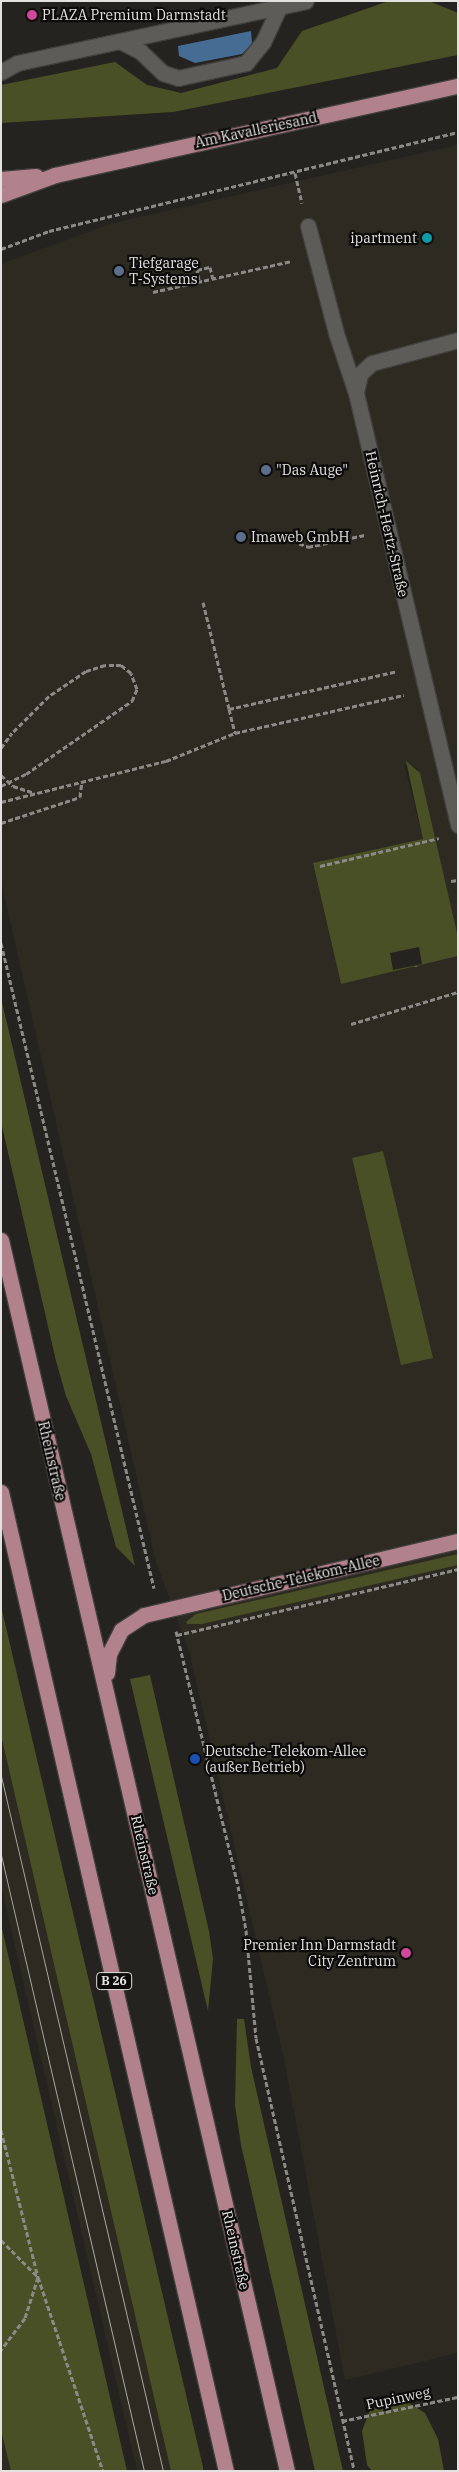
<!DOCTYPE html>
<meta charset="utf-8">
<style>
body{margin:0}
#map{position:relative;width:459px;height:2472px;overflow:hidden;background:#24231f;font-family:"IBM Plex Serif",serif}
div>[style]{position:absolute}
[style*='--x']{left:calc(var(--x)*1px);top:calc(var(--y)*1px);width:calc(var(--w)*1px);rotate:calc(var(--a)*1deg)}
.built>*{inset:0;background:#2d2b21}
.green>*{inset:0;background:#4a5025}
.water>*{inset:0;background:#456d94}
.path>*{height:3px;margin-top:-1.5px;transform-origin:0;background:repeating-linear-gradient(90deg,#8b8a87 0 5px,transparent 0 7.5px)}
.roads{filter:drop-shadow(1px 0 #403f3d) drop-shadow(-1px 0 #403f3d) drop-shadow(0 1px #403f3d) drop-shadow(0 -1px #403f3d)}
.minor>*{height:15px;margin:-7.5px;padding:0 7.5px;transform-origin:7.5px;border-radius:7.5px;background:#5d5c58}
.major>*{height:15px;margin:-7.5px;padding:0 7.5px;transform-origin:7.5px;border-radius:7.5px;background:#b2828c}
.tram>*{height:1px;margin:-0.5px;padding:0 0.5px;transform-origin:0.5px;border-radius:0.5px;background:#a7a6a3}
.path-bridge>*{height:3px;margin-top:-1.5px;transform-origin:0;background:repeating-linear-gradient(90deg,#8b8a87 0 5px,transparent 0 7.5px)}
.dots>*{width:14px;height:14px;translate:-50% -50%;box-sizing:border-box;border:2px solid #0d0c0b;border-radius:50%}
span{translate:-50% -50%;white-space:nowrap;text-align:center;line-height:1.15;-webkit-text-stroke:4.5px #0d0c0b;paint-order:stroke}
.shield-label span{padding:1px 4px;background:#0d0c0b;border:1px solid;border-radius:4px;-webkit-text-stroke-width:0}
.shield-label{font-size:12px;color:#e3e2e0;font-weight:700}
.poi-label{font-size:14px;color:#e3e2e0}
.left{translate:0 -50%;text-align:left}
.right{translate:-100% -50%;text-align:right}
.street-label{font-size:14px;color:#e3e2e0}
.frame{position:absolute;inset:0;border:2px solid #e3e2e0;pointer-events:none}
</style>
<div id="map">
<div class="built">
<div style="clip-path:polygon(458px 145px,458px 937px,417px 768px,404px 764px,423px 839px,313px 864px,341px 984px,458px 956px,458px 2353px,345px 2380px,284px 2059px,189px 1651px,156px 1562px,1px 881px,1px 264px,113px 223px)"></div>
<div style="clip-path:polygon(1px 1735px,171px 2471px,137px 2471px,1px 1886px)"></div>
<div style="clip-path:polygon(1px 2430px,11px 2471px,1px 2471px)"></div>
</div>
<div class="green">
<div style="clip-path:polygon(389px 1px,429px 1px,458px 13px,458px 55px,173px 112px,1px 123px,1px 85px,115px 62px,147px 85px,181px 93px,277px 68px,302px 31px)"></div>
<div style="clip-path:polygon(evenodd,406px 761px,420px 773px,458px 937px,458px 956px,341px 984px,313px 863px,423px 839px,406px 761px,419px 947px,422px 964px,393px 970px,390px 953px,419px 947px)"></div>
<div style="clip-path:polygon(1px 998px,135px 1566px,116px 1547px,91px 1454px,66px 1396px,56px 1361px,1px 1122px)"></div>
<div style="clip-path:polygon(383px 1151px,433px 1358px,401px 1365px,352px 1158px)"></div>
<div style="clip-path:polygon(458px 1554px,458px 1565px,202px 1624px,187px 1624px,186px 1622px,196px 1614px)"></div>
<div style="clip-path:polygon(1px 1606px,203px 2467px,203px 2471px,171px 2471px,1px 1735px)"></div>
<div style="clip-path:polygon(150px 1675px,209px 1931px,213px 1959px,208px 2011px,130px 1679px)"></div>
<div style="clip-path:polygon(1px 1924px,127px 2471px,11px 2471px,1px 2430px)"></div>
<div style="clip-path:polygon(237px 2019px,244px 2019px,251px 2067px,343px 2471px,315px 2471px,241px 2145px,235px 2105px)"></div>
<div style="clip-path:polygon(404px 2400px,425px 2413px,438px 2439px,444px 2471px,372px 2471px,367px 2465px,362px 2431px,370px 2410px)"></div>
</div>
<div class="water">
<div style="clip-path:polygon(251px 31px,252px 44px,242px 54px,195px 63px,179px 56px,178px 46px)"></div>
</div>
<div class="path">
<div style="--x:295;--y:173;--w:31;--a:77"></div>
<div style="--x:1;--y:249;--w:51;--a:-20.6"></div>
<div style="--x:49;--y:231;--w:421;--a:-13.6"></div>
<div style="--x:199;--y:280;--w:10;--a:-101"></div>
<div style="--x:197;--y:270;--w:13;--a:-13"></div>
<div style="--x:210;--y:267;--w:12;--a:76"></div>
<div style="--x:153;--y:292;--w:142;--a:-12.6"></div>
<div style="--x:285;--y:538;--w:25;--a:21"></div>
<div style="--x:308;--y:547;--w:58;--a:-11.9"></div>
<div style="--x:203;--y:602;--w:110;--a:76.3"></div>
<div style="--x:229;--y:709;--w:172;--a:-12.7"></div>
<div style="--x:229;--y:709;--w:25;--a:76"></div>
<div style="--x:1;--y:748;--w:17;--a:-54"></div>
<div style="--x:1;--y:775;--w:16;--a:43"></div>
<div style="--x:13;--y:786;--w:22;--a:18"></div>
<div style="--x:1;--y:802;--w:170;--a:-14"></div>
<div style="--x:166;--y:761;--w:74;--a:-22.1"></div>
<div style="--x:235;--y:733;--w:173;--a:-12.7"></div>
<div style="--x:1;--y:823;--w:83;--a:-18.2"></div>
<div style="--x:80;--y:797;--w:16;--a:-83"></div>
<div style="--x:320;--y:866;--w:122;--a:-13.2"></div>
<div style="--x:451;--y:881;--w:7;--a:-8"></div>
<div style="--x:1;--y:943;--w:663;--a:76.66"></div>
<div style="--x:416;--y:965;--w:1;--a:90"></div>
<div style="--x:351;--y:1024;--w:112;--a:-16.7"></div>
<div style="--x:176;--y:1631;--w:262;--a:76.3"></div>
<div style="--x:238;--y:1886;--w:45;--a:79.7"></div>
<div style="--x:246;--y:1930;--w:108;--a:84.7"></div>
<div style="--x:256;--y:2038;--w:444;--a:77.2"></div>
<div style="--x:177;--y:1635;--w:289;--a:-13.2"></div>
<div style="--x:1;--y:2130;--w:152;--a:75.9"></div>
<div style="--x:38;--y:2277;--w:205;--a:71.5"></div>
<div style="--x:1;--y:2240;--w:52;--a:45"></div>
<div style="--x:38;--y:2277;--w:43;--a:107.6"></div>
<div style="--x:25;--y:2318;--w:40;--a:127"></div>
<div style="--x:342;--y:2421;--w:118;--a:-11.7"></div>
</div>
<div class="roads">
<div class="minor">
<div style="--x:120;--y:41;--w:22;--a:27"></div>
<div style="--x:140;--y:51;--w:32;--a:44"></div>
<div style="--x:163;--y:73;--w:16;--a:18"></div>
<div style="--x:178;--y:78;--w:70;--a:-12.4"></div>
<div style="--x:246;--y:63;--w:27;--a:-51"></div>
<div style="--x:263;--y:42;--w:40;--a:-65"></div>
<div style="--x:1;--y:72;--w:18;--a:-29"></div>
<div style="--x:17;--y:63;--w:295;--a:-12.1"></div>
<div style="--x:308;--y:226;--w:111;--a:75.3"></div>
<div style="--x:336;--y:333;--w:63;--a:71.6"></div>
<div style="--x:356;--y:393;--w:444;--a:76.7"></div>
<div style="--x:356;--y:392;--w:18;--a:-77"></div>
<div style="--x:360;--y:374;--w:16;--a:-43"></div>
<div style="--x:372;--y:363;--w:89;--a:-15"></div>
</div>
<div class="major">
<div style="--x:1;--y:179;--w:35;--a:-5"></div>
<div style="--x:1;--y:195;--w:58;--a:-20.3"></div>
<div style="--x:55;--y:175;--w:413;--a:-12.5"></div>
<div style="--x:1;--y:1240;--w:1264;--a:76.92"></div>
<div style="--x:1;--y:1492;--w:1005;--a:77.06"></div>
<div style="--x:107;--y:1673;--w:19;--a:-84"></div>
<div style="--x:109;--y:1654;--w:27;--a:-63"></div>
<div style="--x:121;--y:1630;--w:27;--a:-33"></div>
<div style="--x:144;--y:1615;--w:323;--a:-13.3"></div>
</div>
</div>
<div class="tram">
<div style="--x:1;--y:1776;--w:714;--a:76.88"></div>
<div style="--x:1;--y:1855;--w:632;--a:76.93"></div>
</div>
<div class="path-bridge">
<div style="--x:1;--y:786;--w:28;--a:-26"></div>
<div style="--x:26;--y:774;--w:129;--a:-34.6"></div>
<div style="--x:132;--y:701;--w:13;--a:-67"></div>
<div style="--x:137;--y:689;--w:17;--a:-111"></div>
<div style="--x:131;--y:673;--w:13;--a:-141"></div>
<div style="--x:121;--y:665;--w:16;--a:180"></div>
<div style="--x:105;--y:665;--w:20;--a:162"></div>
<div style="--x:86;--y:671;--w:45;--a:146"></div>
<div style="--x:49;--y:696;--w:54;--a:135"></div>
</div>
<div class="dots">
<div style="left:32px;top:15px;background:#d1479c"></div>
<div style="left:427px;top:238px;background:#0f9aa8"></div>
<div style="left:119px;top:271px;background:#5c6f8a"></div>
<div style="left:266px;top:470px;background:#5c6f8a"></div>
<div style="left:241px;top:537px;background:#5c6f8a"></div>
<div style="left:195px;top:1759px;background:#1a4fb4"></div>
<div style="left:406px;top:1953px;background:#d1479c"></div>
</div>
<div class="shield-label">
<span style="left:114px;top:1981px">B 26</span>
</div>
<div class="poi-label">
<span class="left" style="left:42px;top:15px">PLAZA Premium Darmstadt</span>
<span class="right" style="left:417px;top:238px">ipartment</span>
<span class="left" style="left:129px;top:271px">Tiefgarage<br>T-Systems</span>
<span class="left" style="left:276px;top:470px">"Das Auge"</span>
<span class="left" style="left:251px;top:537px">Imaweb GmbH</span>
<span class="left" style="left:205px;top:1759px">Deutsche-Telekom-Allee<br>(außer Betrieb)</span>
<span class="right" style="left:396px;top:1953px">Premier Inn Darmstadt<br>City Zentrum</span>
</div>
<div class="street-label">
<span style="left:256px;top:130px;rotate:-12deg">Am Kavalleriesand</span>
<span style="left:387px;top:524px;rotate:77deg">Heinrich-Hertz-Straße</span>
<span style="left:52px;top:1461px;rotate:77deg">Rheinstraße</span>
<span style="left:301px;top:1578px;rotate:-13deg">Deutsche-Telekom-Allee</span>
<span style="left:145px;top:1855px;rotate:77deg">Rheinstraße</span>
<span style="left:236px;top:2250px;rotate:77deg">Rheinstraße</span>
<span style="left:398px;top:2398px;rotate:-12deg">Pupinweg</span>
</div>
<div class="frame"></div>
</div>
